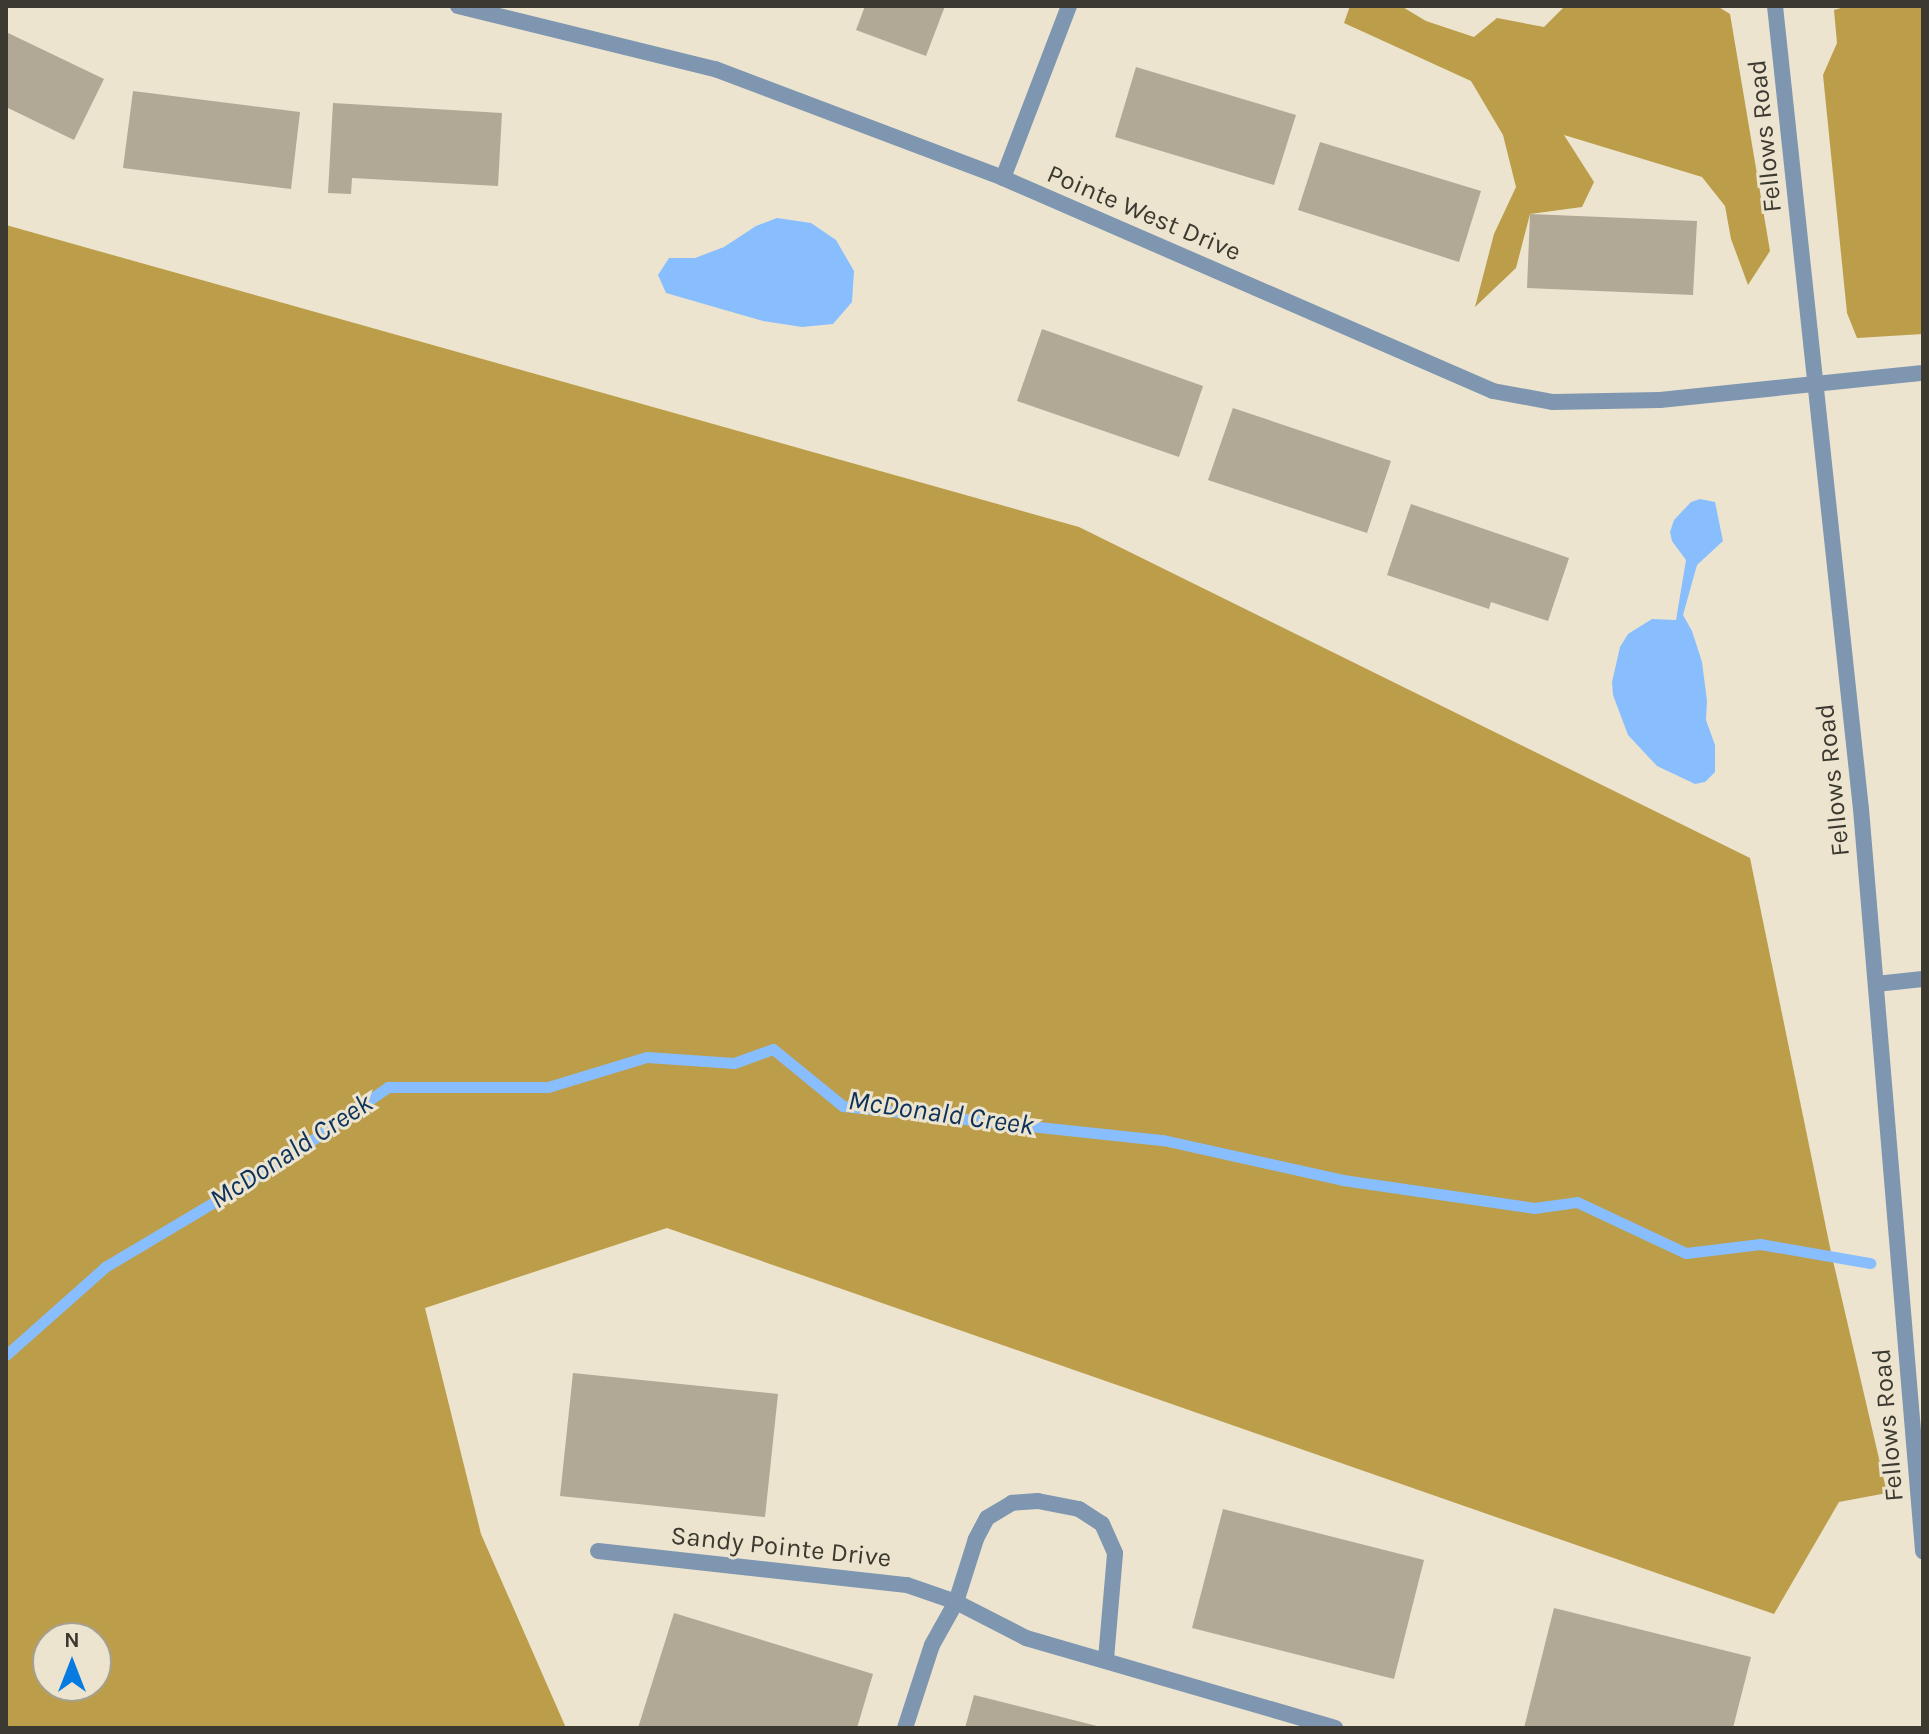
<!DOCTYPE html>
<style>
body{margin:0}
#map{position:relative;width:1929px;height:1734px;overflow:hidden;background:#ece4cf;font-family:Karla,sans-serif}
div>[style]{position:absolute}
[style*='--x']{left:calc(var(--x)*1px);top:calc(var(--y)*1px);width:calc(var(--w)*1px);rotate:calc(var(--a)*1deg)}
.forest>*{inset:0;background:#bc9d4a}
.water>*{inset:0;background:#88befe}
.stream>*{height:11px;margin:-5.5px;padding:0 5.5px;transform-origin:5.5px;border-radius:5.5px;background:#88befe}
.building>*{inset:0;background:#b1a995}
.service>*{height:16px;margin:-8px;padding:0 8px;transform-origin:8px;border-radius:8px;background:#7f96b1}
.minor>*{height:16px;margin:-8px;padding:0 8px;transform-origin:8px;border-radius:8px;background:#7f96b1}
span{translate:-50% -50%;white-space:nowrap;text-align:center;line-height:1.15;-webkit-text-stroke:6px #ece4cf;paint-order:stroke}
.street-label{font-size:26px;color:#3c3930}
.water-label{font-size:28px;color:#0d325a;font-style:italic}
.frame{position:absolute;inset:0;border:8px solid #3c3930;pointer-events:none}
.north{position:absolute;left:32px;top:1622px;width:80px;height:80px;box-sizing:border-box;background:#ece4cf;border:2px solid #a6a08f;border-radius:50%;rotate:0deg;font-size:22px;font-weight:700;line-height:32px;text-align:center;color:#3c3930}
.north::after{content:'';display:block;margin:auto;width:28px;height:36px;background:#087be2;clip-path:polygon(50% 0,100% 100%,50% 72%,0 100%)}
</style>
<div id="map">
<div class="forest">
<div style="clip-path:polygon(1350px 6px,1401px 6px,1426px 21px,1474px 37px,1497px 18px,1544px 27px,1565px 6px,1717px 6px,1730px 14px,1770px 251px,1748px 285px,1731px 239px,1725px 206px,1702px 177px,1564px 135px,1594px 182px,1582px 207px,1530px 214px,1516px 268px,1475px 307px,1494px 234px,1516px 187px,1503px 135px,1471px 81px,1344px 23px)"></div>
<div style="clip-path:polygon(1848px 6px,1923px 6px,1923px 334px,1857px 338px,1847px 313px,1823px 75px,1837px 43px,1834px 10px)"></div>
<div style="clip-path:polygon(evenodd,6px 225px,1079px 527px,1750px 858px,1831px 1252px,1887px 1493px,1839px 1502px,1774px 1614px,667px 1228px,425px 1308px,481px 1534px,566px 1728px,6px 1728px,6px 225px,48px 1638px,96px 1638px,96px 1686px,48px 1686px,48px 1638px)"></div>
</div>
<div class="water">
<div style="clip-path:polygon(777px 218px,811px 223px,836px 240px,854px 271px,852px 302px,833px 324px,802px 327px,763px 321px,666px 293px,658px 275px,669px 258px,695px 258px,724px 247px,756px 226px)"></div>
<div style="clip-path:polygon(1700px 499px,1715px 502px,1723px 541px,1697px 565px,1683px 615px,1692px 631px,1702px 662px,1707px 701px,1706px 720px,1715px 745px,1715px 772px,1705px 782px,1695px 784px,1657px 766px,1628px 735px,1613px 695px,1612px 682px,1620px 647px,1628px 634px,1652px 619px,1676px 620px,1686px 560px,1672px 541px,1670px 532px,1674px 520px,1691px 502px)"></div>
</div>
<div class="stream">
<div style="--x:6;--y:1355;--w:132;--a:-41.6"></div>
<div style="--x:105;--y:1267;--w:205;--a:-30.8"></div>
<div style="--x:281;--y:1162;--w:131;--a:-35"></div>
<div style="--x:388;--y:1087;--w:160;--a:0"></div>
<div style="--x:548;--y:1087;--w:103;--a:-16.9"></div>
<div style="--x:647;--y:1057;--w:87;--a:3.9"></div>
<div style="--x:734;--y:1063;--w:41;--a:-19.7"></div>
<div style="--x:773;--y:1049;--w:90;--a:39.2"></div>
<div style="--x:843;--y:1106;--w:322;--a:6.1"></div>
<div style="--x:1163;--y:1140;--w:184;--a:12.5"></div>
<div style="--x:1343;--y:1180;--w:193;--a:8.3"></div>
<div style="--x:1534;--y:1208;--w:43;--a:-7.9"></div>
<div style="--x:1577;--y:1202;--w:120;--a:25.1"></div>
<div style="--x:1686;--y:1253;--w:75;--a:-6.9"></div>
<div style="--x:1760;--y:1244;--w:112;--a:9.8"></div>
</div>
<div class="building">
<div style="clip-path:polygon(865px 6px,945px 6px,926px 56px,856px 30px)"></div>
<div style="clip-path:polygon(6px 32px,104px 79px,74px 140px,6px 107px)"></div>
<div style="clip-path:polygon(1136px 67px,1296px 115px,1274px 185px,1115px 137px)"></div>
<div style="clip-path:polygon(133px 91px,300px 112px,291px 189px,123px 168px)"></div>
<div style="clip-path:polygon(333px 103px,502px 113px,498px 186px,352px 178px,351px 194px,328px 193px)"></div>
<div style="clip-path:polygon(1320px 142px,1481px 191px,1459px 262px,1298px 210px)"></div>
<div style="clip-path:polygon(1530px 214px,1697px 221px,1693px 295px,1527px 288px)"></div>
<div style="clip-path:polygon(1042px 329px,1203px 386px,1179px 457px,1017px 401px)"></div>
<div style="clip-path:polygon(1233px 408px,1391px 461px,1367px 533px,1208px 480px)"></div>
<div style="clip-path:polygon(1411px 504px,1569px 558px,1548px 621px,1491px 602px,1489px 609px,1387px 575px)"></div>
<div style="clip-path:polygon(573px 1373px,778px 1394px,765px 1517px,560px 1496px)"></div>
<div style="clip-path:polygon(1223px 1509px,1424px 1560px,1394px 1679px,1192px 1628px)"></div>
<div style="clip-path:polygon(1554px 1608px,1751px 1657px,1733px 1728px,1524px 1728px)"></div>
<div style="clip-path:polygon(674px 1613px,873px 1674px,857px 1728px,638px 1728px)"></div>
<div style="clip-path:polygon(974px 1695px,1101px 1727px,1101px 1728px,965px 1728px)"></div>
</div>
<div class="service">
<div style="--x:905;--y:1728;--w:87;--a:-72"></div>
<div style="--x:932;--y:1645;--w:49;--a:-60.8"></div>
</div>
<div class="minor">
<div style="--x:458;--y:6;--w:265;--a:13.8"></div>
<div style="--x:715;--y:69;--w:308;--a:20.7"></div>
<div style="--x:1003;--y:178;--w:534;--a:23.49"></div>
<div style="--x:1493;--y:391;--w:61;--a:10.4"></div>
<div style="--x:1553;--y:402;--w:107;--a:-1.1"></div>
<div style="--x:1660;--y:400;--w:264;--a:-5.9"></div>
<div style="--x:1775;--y:6;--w:808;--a:83.89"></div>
<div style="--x:1861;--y:809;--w:745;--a:85.22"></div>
<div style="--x:1003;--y:178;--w:184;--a:-69"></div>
<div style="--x:1876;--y:984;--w:47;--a:-6.1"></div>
<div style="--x:598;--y:1551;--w:311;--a:6.3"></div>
<div style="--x:907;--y:1585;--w:52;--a:19.1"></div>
<div style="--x:1106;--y:1659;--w:106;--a:-85.1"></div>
<div style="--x:1115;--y:1553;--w:32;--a:-114"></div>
<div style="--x:1102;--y:1524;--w:27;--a:-147"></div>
<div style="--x:1079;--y:1509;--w:42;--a:-169"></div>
<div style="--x:1038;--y:1501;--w:26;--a:176"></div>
<div style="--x:1012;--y:1503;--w:29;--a:149"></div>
<div style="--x:987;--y:1518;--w:24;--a:118"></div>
<div style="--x:976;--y:1539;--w:66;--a:107.6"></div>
<div style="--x:956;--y:1602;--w:79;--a:27.2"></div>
<div style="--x:1026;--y:1638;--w:322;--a:16.2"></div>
</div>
<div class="street-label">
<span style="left:1765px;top:136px;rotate:-96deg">Fellows Road</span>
<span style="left:1144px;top:213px;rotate:23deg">Pointe West Drive</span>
<span style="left:1833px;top:780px;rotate:-96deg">Fellows Road</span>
<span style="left:1888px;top:1425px;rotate:-95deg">Fellows Road</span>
<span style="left:781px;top:1547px;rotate:6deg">Sandy Pointe Drive</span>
</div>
<div class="water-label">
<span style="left:941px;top:1113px;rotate:8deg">McDonald Creek</span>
<span style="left:291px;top:1151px;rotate:-33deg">McDonald Creek</span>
</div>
<div class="frame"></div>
<div class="north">N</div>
</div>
